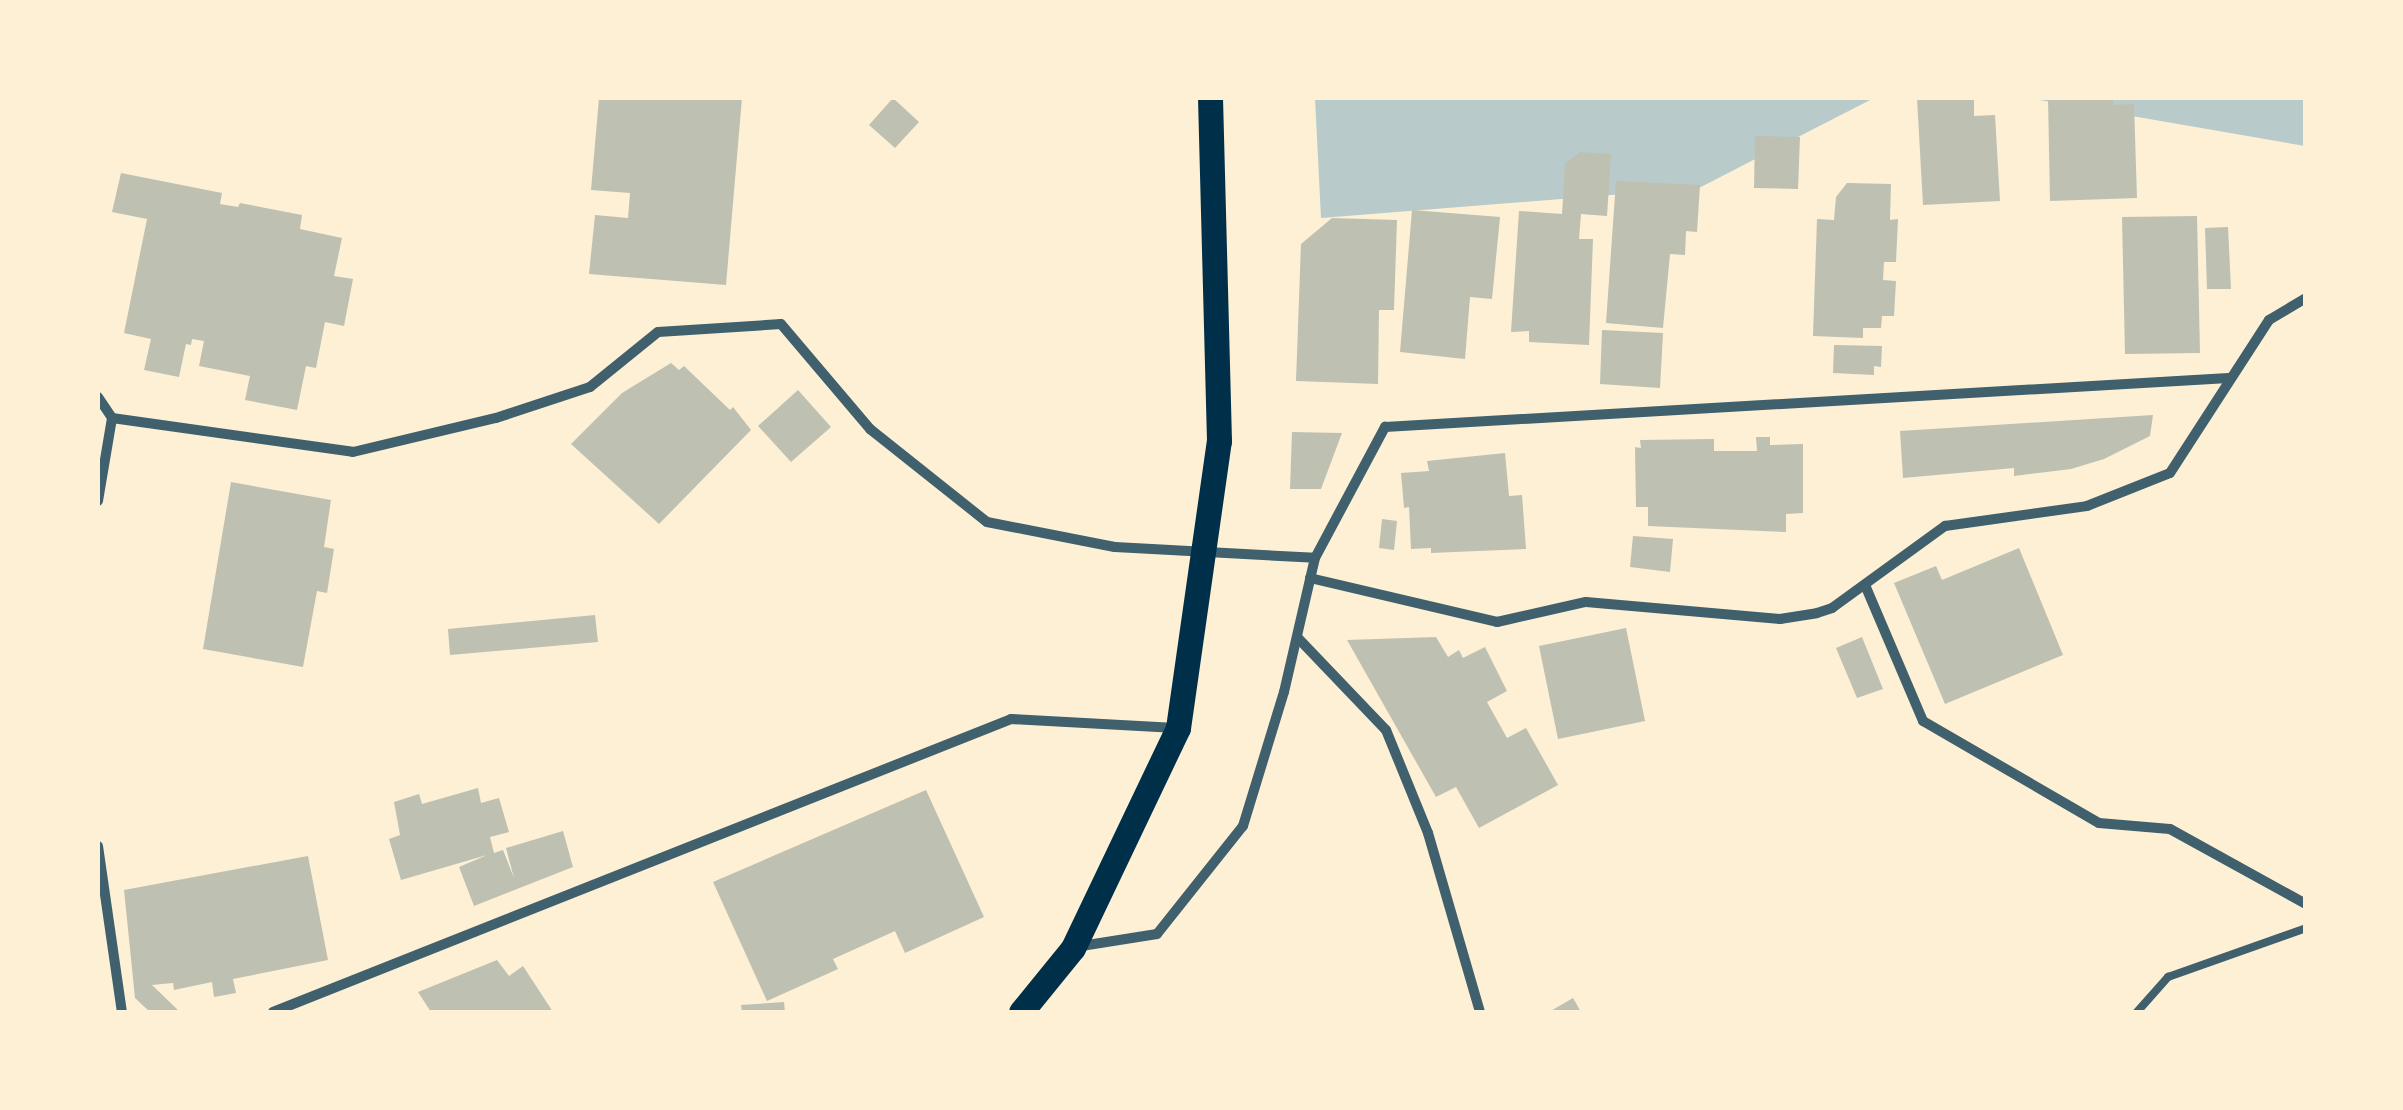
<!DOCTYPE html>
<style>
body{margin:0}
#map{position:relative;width:2403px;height:1110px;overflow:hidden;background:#fdf0d5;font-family:"Titillium Web",sans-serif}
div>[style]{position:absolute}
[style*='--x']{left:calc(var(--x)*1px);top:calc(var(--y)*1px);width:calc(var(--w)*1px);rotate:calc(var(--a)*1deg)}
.green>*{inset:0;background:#b9caca}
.building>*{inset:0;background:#bec0b2}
.service>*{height:8px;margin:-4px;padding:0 4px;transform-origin:4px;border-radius:4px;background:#3f606c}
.minor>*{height:10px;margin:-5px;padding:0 5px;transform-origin:5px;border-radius:5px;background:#3f606c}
.primary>*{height:25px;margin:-12.5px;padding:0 12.5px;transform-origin:12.5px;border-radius:12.5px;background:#003049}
span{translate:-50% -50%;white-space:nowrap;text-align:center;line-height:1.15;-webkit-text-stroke:10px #fdf0d5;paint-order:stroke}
.frame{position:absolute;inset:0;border:100px solid #fdf0d5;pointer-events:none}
</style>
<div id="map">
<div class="green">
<div style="clip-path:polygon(1315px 98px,1874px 98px,1699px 188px,1321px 218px)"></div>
<div style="clip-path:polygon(2027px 98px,2305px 98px,2305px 146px)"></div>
</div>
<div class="building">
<div style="clip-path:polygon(599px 98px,742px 98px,726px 285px,589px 274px,595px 215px,628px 218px,630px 193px,591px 190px)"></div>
<div style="clip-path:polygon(893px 98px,919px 122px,895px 148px,869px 125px)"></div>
<div style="clip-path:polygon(1917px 98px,1974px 98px,1974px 116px,1995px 115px,2000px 201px,1923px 205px)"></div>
<div style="clip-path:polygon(2048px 98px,2113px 98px,2113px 105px,2134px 104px,2137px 198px,2050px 201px)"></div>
<div style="clip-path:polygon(1755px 136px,1800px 137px,1798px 189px,1754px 188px)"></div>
<div style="clip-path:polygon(1580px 152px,1611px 154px,1607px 216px,1581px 214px,1579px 239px,1593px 239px,1589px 345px,1529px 342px,1529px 331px,1511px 332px,1519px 211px,1562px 214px,1565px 164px)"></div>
<div style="clip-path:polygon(121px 173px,222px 193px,220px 204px,238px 207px,240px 203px,302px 215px,300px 229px,342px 238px,334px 276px,353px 279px,344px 326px,325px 322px,316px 368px,306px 366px,297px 410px,245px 400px,250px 376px,199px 366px,204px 341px,192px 339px,191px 345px,186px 344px,179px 377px,144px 370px,151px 339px,124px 333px,147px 219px,112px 212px)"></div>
<div style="clip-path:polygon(1616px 181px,1700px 185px,1697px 232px,1686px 231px,1685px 255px,1670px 254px,1663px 328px,1606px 323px)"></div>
<div style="clip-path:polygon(1847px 183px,1891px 184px,1890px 220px,1898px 219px,1896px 262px,1884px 262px,1883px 280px,1896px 281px,1894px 316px,1882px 316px,1881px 328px,1863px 328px,1863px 338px,1813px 336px,1817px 219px,1834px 220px,1836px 197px)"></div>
<div style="clip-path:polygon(1412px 210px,1500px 217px,1492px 299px,1470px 297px,1465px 359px,1400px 352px)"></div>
<div style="clip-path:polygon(2197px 216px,2200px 353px,2125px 354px,2122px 217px)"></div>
<div style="clip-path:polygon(1332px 218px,1397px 220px,1394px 310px,1379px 310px,1378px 384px,1296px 381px,1301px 244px)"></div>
<div style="clip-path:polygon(2228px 227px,2231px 289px,2207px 289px,2205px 228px)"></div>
<div style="clip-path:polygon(1602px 330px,1663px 333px,1660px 388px,1600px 384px)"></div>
<div style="clip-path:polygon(1834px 345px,1882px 346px,1881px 367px,1874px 366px,1874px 375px,1833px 373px)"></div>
<div style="clip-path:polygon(671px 363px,679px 370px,684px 366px,730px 410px,733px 407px,751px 430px,659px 524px,571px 444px,622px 393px)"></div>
<div style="clip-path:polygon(798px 390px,831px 427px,791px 462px,758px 426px)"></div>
<div style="clip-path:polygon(2153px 415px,2150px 436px,2104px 459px,2071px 469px,2014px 476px,2014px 468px,1903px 478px,1900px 431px)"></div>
<div style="clip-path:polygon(1292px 432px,1342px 433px,1321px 489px,1290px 489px)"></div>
<div style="clip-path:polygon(1756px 437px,1770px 437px,1770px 445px,1803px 444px,1803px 513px,1786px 514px,1786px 532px,1648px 526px,1648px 507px,1636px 507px,1635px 447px,1641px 448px,1640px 440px,1714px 439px,1714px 451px,1757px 451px)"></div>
<div style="clip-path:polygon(1505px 453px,1509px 496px,1522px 495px,1526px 549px,1431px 553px,1431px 548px,1411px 549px,1409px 507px,1404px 508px,1401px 473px,1429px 471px,1427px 461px)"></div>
<div style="clip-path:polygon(231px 482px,331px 500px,324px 547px,334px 549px,327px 593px,317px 591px,303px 667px,203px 649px)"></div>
<div style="clip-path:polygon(1382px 519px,1397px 521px,1394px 550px,1379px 548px)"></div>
<div style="clip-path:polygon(1633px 536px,1673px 539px,1670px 572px,1630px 567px)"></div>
<div style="clip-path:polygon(2019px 548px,2063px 655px,1945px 704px,1894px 583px,1936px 566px,1942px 580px)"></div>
<div style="clip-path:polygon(595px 615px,598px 642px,450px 655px,448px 629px)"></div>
<div style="clip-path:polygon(1626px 628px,1645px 721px,1558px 739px,1539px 646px)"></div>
<div style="clip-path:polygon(1436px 637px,1448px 657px,1459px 650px,1463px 658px,1485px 647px,1507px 691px,1487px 702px,1507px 738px,1526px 728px,1558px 785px,1479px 828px,1456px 787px,1436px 797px,1347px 640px)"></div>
<div style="clip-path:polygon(1862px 637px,1883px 689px,1857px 698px,1836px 648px)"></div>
<div style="clip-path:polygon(478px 788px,481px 803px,499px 798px,509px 832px,490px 837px,494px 853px,503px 850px,514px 878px,506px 848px,563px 831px,573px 867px,474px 906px,459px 867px,487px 855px,401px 880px,389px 839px,400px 835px,394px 802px,419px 794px,422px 804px)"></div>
<div style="clip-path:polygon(926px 790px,984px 917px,905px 953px,895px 931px,833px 959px,838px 969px,767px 1001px,713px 882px)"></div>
<div style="clip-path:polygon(308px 856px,328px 960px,233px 979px,236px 993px,214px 997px,212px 982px,174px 990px,173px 983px,152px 985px,180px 1012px,150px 1012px,135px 998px,124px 890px)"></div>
<div style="clip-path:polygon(497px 960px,509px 976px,523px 966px,553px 1012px,431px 1012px,418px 992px)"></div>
<div style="clip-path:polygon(1573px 998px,1581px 1012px,1549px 1012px)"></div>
<div style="clip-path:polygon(784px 1002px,785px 1012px,742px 1012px,741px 1005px)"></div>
</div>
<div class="service">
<div style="--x:2137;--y:1012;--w:47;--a:-48.5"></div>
<div style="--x:2168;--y:977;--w:146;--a:-19.5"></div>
</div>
<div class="minor">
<div style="--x:98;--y:397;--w:25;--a:56"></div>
<div style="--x:112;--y:418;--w:243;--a:8"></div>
<div style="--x:353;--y:452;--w:147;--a:-13.4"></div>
<div style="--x:496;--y:418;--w:99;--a:-18.3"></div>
<div style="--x:590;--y:387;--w:87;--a:-39"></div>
<div style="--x:658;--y:332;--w:123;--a:-3.7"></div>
<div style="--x:781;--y:324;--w:138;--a:49.7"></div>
<div style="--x:870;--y:429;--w:149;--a:38.5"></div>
<div style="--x:987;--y:522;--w:130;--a:11.1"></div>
<div style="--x:1115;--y:547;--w:200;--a:3.1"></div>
<div style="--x:98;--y:501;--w:84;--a:-80.4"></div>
<div style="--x:1310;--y:578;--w:192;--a:13.2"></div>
<div style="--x:1497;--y:622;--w:91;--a:-12.7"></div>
<div style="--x:1586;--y:602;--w:195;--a:5"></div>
<div style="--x:1780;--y:619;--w:37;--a:-9"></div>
<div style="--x:1817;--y:613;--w:16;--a:-18"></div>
<div style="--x:1832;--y:608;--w:140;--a:-36"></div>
<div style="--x:1945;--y:526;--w:143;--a:-8"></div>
<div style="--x:2087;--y:506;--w:89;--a:-21.7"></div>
<div style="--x:2170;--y:473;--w:182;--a:-57.1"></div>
<div style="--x:2269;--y:320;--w:43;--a:-30.7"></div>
<div style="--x:1865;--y:585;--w:148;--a:66.9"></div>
<div style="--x:1923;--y:721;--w:203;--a:30.1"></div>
<div style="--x:2099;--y:823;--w:71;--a:4.8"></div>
<div style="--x:2170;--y:829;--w:155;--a:28.9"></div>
<div style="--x:1297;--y:637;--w:129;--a:46.3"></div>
<div style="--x:1386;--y:730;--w:111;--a:67.8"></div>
<div style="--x:1428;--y:833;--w:186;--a:73.8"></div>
<div style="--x:98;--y:846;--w:168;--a:81.8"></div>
<div style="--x:1075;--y:947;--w:83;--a:-9"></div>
<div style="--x:1157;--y:934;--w:138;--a:-51.5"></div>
<div style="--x:1243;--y:826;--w:140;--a:-73"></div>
<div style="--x:1284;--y:692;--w:138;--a:-77"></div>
<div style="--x:1315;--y:558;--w:149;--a:-61.9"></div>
<div style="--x:1385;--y:427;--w:845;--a:-3.32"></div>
<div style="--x:273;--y:1012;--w:794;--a:-21.65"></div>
<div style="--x:1011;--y:719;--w:165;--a:3.1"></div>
</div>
<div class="primary">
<div style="--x:1021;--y:1012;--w:82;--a:-50.9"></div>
<div style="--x:1073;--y:948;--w:244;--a:-64.5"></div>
<div style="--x:1178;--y:728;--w:290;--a:-81.9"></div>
<div style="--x:1219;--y:441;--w:343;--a:-91.5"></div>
</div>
<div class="frame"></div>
</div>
